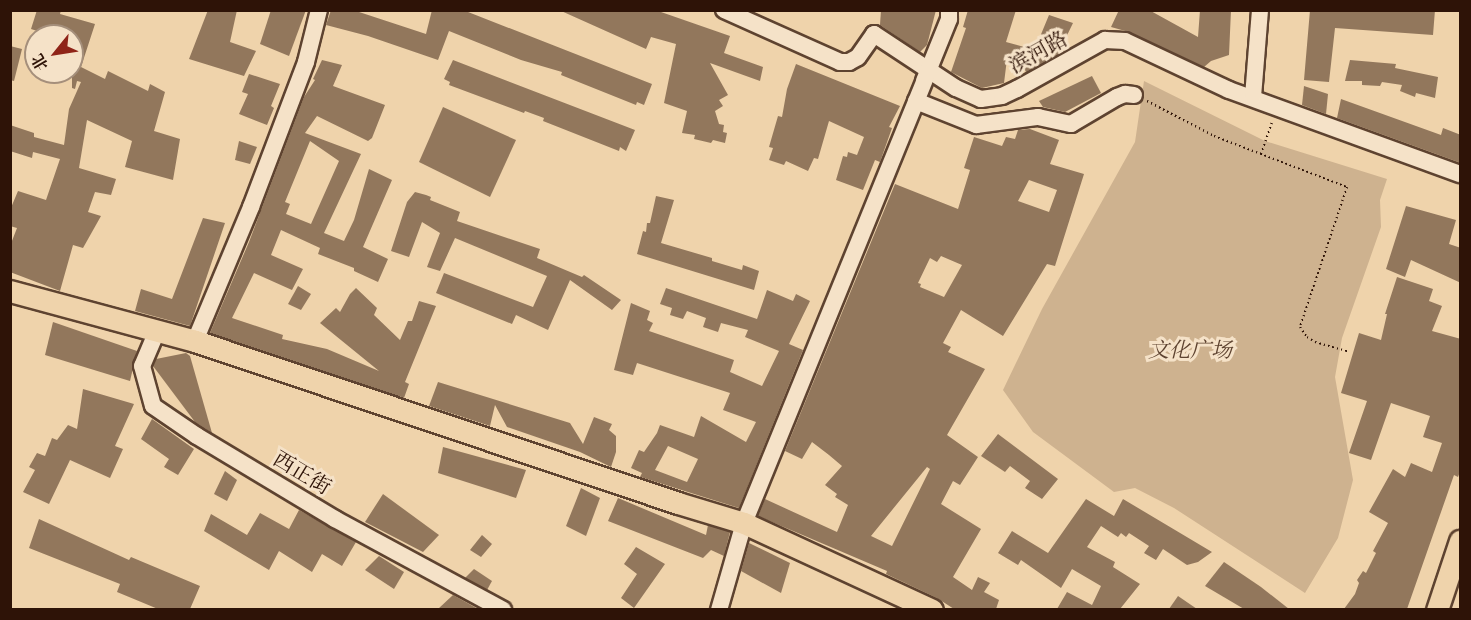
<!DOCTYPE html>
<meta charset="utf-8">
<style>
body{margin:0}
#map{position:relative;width:1471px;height:620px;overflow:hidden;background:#efd3ab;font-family:Alegreya,"Noto Serif SC",serif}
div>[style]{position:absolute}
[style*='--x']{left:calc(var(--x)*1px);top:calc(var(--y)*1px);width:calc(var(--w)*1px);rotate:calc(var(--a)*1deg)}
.green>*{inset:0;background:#ceb28f}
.building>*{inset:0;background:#92775c}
.path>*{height:2px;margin-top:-1px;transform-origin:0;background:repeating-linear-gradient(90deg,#2e1307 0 1.5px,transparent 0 4.5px)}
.roads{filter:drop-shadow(2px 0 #5e4330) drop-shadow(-2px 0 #5e4330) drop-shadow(0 2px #5e4330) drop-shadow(0 -2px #5e4330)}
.minor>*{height:16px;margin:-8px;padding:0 8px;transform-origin:8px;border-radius:8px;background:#f5e2c8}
.major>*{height:21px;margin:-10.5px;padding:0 10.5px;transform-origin:10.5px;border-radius:10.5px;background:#efd3ab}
span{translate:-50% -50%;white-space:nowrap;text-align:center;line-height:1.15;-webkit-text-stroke:6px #f5e2c8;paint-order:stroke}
.street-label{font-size:21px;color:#2e1307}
.park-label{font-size:21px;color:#5e4330;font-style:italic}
.frame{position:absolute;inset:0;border:12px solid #2e1307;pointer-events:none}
.north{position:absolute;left:24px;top:24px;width:60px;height:60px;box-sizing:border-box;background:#f5e2c8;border:2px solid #a58f7b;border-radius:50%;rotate:240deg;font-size:16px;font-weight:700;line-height:24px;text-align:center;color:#2e1307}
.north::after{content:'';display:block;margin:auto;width:21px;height:27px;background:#8f2418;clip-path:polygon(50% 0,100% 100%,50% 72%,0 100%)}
</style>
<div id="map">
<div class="green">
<div style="clip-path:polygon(1144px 81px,1265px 141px,1387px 179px,1380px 200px,1381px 227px,1342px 338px,1335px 377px,1353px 480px,1338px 538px,1305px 593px,1174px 508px,1135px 488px,1114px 492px,1033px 432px,1003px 390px,1042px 309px,1135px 142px)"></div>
</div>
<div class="building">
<div style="clip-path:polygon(37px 10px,61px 10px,60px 14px,95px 24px,81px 67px,105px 79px,108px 71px,148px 91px,150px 84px,165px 92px,154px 131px,180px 139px,173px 180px,125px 167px,132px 141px,87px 120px,79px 168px,116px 179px,111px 195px,95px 192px,88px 212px,101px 216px,83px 248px,73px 245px,60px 291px,10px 272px,10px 246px,17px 228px,10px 226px,10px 210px,18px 191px,46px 200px,60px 159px,33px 152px,32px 158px,10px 151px,10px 125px,34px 133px,34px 137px,64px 145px,69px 109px,81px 82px,77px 81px,75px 89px,72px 88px,72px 36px,53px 36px,31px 29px)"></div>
<div style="clip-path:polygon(208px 10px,237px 10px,230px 42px,256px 51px,244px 76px,189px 59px)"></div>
<div style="clip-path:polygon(271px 10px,306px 10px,289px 56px,260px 44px)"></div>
<div style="clip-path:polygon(331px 10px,353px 10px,426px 34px,432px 10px,463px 10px,652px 84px,644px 105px,637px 102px,636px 105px,561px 75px,562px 72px,521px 60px,449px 31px,438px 60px,368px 36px,326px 25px)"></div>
<div style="clip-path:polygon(559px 10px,662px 10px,661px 12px,730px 36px,724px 53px,763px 67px,760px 81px,710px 63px,728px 95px,719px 100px,723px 106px,715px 111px,719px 124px,724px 125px,723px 132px,727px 133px,725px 143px,713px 140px,711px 143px,694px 139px,695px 135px,682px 133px,687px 111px,664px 103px,676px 44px,651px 37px,646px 49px)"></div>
<div style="clip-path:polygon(881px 10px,936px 10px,927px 45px,920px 52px,880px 25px)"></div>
<div style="clip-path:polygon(968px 10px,1016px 10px,1006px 42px,1028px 48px,1037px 44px,1049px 15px,1073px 23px,1058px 54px,1026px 72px,1024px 68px,1007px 59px,1004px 83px,982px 88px,951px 72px,966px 28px,963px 27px)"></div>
<div style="clip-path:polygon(1119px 10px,1149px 10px,1198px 37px,1200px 10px,1231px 10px,1229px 55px,1211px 61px,1204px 67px,1129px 32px,1111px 27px)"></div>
<div style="clip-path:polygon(1310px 10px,1435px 10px,1433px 35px,1335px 28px,1329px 82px,1304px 80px)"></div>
<div style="clip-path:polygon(10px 46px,22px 49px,14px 81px,10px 80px)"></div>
<div style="clip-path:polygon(evenodd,322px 60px,342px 65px,333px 86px,385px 105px,372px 138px,368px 141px,317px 116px,305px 133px,361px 154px,324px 233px,344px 241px,354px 220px,369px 169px,392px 180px,363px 247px,388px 259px,378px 282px,354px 271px,354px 268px,318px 254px,320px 248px,281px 230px,271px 255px,303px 269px,292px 290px,254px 273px,232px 318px,283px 335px,282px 339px,327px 349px,379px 371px,320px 323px,336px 308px,340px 312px,350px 294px,356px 288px,377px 308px,374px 315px,400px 340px,408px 321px,412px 321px,419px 301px,436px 306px,405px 382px,409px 384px,404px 398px,210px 333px,249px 242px,304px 97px,315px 80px,313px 79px,322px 60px,310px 141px,339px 161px,311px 224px,286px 214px,290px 204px,285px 202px,310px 141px)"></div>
<div style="clip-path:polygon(453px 60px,635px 130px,626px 151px,620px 147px,619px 151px,543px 121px,544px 118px,525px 111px,524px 113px,449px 85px,450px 82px,444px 79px)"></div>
<div style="clip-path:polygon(1350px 60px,1396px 64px,1395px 68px,1438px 77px,1435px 98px,1416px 93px,1415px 97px,1400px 91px,1402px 85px,1382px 82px,1380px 86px,1362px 85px,1362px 81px,1345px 81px)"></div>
<div style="clip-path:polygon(796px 64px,900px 106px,889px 127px,892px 128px,880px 162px,875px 160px,863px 190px,836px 180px,843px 156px,847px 157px,848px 152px,857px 155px,864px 137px,829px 121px,818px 159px,814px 158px,808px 171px,786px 161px,784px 165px,769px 160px,773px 148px,769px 147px,778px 116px,782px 117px,787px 89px)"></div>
<div style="clip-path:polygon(249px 74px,280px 84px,271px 106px,274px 108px,267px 125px,239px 114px,248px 94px,242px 92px)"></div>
<div style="clip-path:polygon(1092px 76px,1101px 93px,1065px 112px,1043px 107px,1039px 101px)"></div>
<div style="clip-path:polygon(1304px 86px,1328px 94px,1326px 114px,1302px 105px)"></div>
<div style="clip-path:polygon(1341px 99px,1441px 135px,1443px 128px,1461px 135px,1461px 163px,1337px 118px)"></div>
<div style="clip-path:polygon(443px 107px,516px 140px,490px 197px,419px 162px)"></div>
<div style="clip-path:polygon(evenodd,1030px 129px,1059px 140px,1050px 164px,1084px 174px,1055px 266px,1047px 264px,1003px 336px,961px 310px,943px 343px,951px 347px,948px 352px,985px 369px,947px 435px,978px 457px,960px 485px,953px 481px,941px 504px,981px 529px,953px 577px,972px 590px,978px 577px,990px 583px,984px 592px,999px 600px,996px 609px,954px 609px,937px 598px,886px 574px,887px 571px,758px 516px,765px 499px,837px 532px,848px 505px,835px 497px,837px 494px,825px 485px,842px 466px,829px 455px,812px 442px,802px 459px,785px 451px,895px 184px,958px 209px,970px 170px,964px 168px,974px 137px,1002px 146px,1006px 137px,1015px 139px,1018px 130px,1030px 129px,1029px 180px,1057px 190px,1049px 212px,1018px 201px,1029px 180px,1030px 129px,941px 256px,962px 265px,944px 297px,920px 287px,921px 284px,918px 283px,930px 258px,937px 262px,941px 256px,1030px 129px,927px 467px,930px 469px,892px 546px,871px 536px,927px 467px)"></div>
<div style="clip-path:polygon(239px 141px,257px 147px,250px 164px,235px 160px)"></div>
<div style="clip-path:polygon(415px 192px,426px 195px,431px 197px,430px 200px,460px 212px,457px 221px,540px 249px,537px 258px,582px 277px,584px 275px,621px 300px,612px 310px,570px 280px,548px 330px,516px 315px,512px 324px,436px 293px,444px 273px,533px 307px,547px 276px,455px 238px,440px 271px,427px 267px,440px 233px,422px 222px,409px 257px,391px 251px,407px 202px)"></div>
<div style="clip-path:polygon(656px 196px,674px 200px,661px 243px,712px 258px,712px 261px,742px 270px,743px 265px,759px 271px,754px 290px,637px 254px,643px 231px,646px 232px,647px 223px,650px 223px)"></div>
<div style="clip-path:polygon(1406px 206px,1456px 220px,1449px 244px,1461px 248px,1461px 283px,1411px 260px,1405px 277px,1386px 269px)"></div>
<div style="clip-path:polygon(203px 218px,225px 223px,190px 326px,135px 311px,141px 289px,172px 299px)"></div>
<div style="clip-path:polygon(1397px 277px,1433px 289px,1429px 301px,1442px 306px,1432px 331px,1461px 339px,1461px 469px,1458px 477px,1454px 475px,1407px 609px,1344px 609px,1355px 594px,1359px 583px,1357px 580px,1363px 571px,1366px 573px,1376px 553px,1373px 551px,1388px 523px,1369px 512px,1393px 469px,1405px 477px,1411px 463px,1432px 472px,1442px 443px,1423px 437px,1430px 416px,1391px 403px,1371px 460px,1349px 453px,1367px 401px,1341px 393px,1359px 333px,1381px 340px,1387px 314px,1385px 314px)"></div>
<div style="clip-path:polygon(298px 286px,311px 294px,301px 310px,288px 304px)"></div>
<div style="clip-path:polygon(evenodd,666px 288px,757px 319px,767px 290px,793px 301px,796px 294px,810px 301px,789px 344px,803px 350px,739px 508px,640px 477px,642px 473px,631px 468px,639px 450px,644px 452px,657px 433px,660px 425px,694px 437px,701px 416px,746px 442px,756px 422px,723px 410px,730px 393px,637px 363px,633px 375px,614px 370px,631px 303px,650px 311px,647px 320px,653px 323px,649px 331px,734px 360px,730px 372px,762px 386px,779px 351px,745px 337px,748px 330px,721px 323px,718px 332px,703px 327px,706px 318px,687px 311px,683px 319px,670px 315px,672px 308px,660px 304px,666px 288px,668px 446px,698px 459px,687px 482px,655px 470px,668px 446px)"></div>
<div style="clip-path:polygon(53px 322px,137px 351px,130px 381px,45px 355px)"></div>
<div style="clip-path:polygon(186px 353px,190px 356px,212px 433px,195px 422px,153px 366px,156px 359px)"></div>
<div style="clip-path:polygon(438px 382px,570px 423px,583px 444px,594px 417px,612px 424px,609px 430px,616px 436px,616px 452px,611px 467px,580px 452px,507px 427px,495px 405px,490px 426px,429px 406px)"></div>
<div style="clip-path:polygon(83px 389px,134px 404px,115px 446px,123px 449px,110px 478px,70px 460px,49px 504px,23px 492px,35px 470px,29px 467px,37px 453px,45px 456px,52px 438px,57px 440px,68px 425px,77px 429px)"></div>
<div style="clip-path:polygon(152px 419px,194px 449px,178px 475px,164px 467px,169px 459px,141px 439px)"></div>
<div style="clip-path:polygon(998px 434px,1058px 479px,1042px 499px,1025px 488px,1030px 481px,1010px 466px,1005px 472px,981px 456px)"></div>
<div style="clip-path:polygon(443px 447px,526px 470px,516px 498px,438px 473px)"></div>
<div style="clip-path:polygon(225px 471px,237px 480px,227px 501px,214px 494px)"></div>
<div style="clip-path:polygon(581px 488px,600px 498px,586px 536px,566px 526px)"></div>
<div style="clip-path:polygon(383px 494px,439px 535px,423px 552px,365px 522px)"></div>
<div style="clip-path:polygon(618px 498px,706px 535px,708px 525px,730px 532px,724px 556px,711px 550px,703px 558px,608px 521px)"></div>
<div style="clip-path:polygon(1086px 499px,1114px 516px,1123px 499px,1212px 552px,1198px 562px,1187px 565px,1163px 549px,1156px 560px,1144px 553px,1149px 546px,1129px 533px,1126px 537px,1121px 533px,1118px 537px,1101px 526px,1087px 547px,1115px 562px,1113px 567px,1140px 584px,1120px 609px,1057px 609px,1067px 592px,1092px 605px,1101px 586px,1072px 569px,1061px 588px,1021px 560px,1018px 565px,998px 553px,1012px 531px,1048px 553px)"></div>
<div style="clip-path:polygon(299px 510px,356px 542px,342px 566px,322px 554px,312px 572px,279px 551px,269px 570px,204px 531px,211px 514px,247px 535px,260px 513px,289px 529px)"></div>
<div style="clip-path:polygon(39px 519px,129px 560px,131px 557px,200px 586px,190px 609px,158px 609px,117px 592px,120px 584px,29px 548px)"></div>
<div style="clip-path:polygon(482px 535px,492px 544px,481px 557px,470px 550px)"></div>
<div style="clip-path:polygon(749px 543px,790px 563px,781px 593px,741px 571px)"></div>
<div style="clip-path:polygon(636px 547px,665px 564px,634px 608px,621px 598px,637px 574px,624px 564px)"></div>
<div style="clip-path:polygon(379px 556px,404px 572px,394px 589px,365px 570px)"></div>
<div style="clip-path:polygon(1224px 562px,1261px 587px,1289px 609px,1244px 609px,1205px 586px)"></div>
<div style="clip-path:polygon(474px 569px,492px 581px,487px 590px,465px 578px)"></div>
<div style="clip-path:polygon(453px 595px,478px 609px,438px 609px)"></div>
<div style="clip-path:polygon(1178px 596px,1197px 609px,1169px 609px)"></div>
</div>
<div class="path">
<div style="--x:1147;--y:101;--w:76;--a:27.6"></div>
<div style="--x:1214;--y:136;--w:142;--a:21"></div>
<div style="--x:1347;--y:187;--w:148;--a:108.6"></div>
<div style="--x:1300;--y:327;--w:12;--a:55"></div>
<div style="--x:1307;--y:337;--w:9;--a:32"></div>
<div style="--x:1315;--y:342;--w:35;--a:16"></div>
<div style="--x:1261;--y:154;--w:34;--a:-71"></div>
</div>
<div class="roads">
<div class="minor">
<div style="--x:724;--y:10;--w:127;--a:24.1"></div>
<div style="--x:840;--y:62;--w:9;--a:0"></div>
<div style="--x:849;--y:62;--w:10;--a:-29"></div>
<div style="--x:858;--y:57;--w:28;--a:-55"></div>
<div style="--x:874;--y:34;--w:98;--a:33.4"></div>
<div style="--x:956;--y:88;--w:27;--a:24"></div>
<div style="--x:981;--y:99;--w:21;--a:-8"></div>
<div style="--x:1002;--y:96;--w:17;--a:-25"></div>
<div style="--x:1017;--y:89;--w:101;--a:-29.1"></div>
<div style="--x:1105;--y:40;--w:20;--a:3"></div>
<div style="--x:1125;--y:41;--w:115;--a:25.2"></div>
<div style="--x:1229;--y:90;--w:246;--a:20"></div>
<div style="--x:1253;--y:97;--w:87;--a:-85.4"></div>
<div style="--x:916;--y:101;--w:65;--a:21.8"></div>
<div style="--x:976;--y:125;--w:63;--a:-7.4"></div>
<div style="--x:1038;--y:117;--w:34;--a:12"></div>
<div style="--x:1071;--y:124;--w:53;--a:-30.4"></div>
<div style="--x:1117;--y:97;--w:9;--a:-21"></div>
<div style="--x:1125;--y:94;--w:9;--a:6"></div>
<div style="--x:157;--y:331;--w:38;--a:113"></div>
<div style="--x:142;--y:366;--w:41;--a:74.6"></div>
<div style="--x:153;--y:406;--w:53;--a:34.3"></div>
<div style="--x:197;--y:436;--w:161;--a:31"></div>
<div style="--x:335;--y:519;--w:191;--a:28.4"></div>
<div style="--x:195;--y:341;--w:145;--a:-67.3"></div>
<div style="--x:251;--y:207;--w:155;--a:-69.2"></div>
<div style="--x:306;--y:62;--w:54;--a:-76"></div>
<div style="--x:719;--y:610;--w:91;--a:-74"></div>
<div style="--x:744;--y:523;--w:477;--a:-67.8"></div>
<div style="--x:924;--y:81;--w:67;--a:-68"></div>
<div style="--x:949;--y:19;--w:9;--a:-90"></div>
</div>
<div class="major">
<div style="--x:10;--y:291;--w:192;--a:15.1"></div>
<div style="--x:195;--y:341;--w:509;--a:18.54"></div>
<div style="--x:678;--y:503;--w:69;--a:16.9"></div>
<div style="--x:744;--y:523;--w:207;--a:24.8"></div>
<div style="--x:1437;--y:610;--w:73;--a:-71.6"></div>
</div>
</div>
<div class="street-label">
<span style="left:1038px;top:52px;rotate:-29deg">滨河路</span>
<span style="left:302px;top:473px;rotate:31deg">西正街</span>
</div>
<div class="park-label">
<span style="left:1190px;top:350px">文化广场</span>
</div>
<div class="frame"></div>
<div class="north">北</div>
</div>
